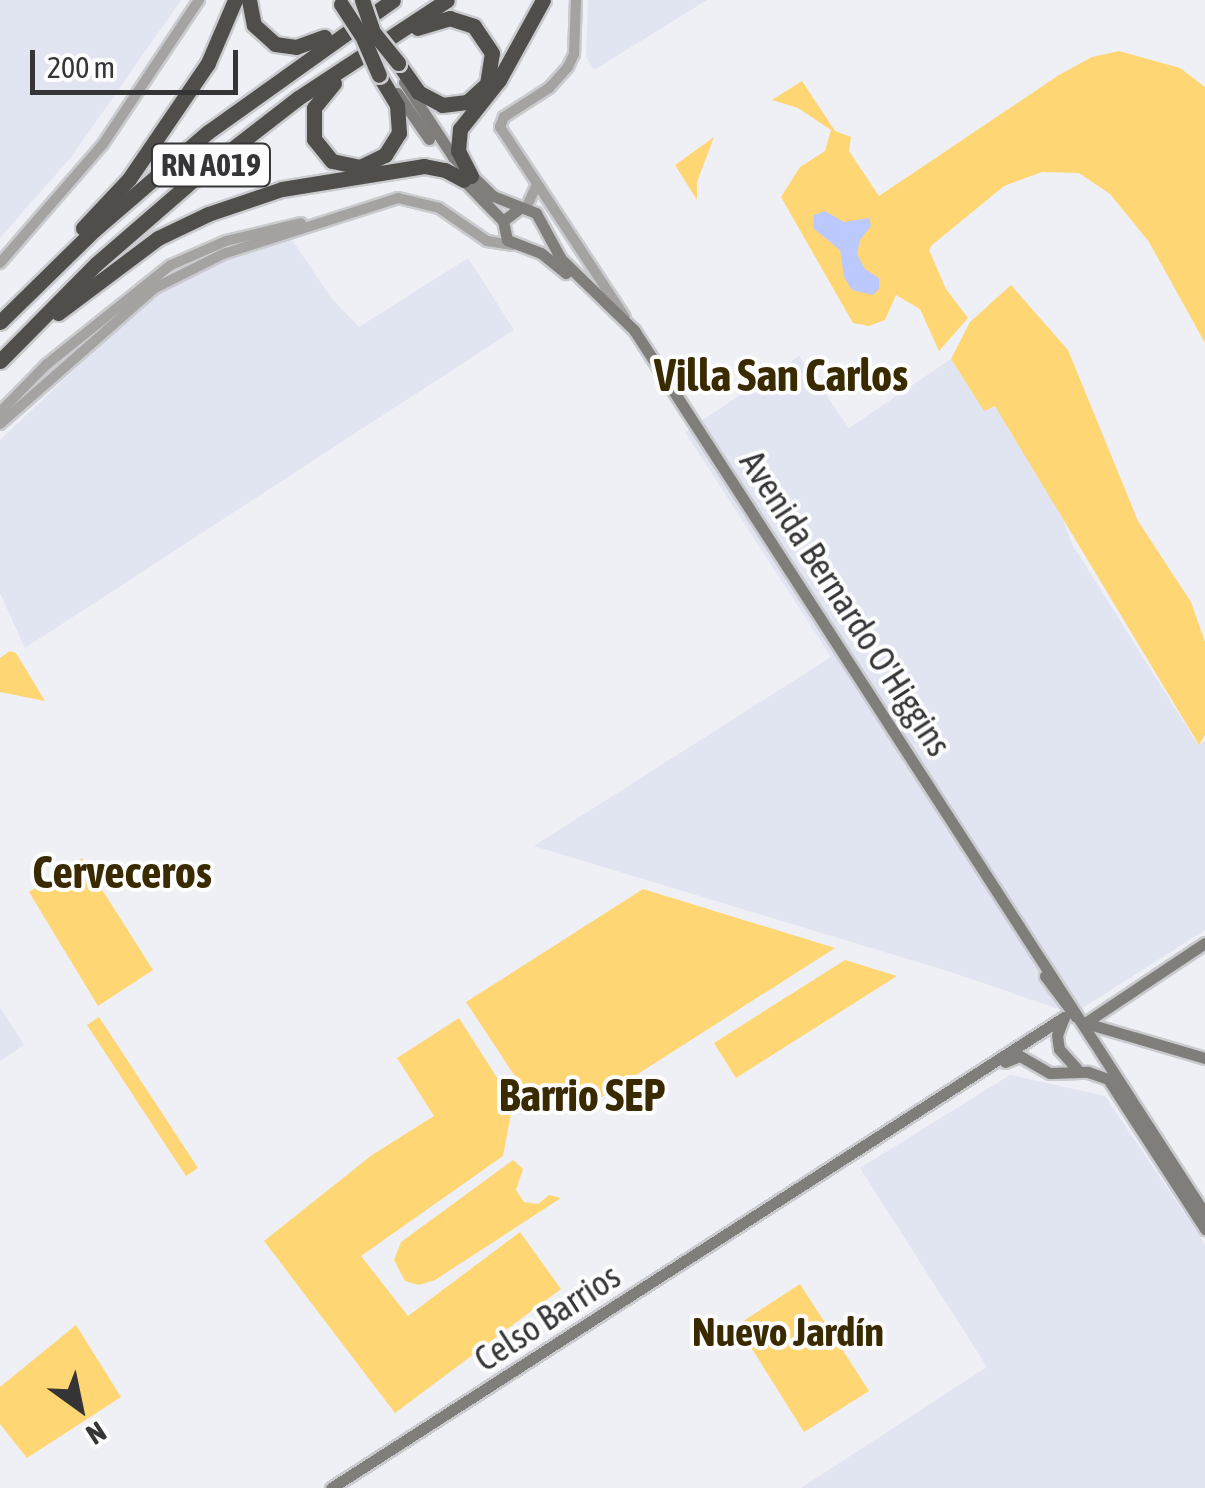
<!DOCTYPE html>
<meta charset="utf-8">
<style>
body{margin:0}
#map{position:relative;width:1205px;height:1488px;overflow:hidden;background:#eff0f5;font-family:"Asap Condensed",sans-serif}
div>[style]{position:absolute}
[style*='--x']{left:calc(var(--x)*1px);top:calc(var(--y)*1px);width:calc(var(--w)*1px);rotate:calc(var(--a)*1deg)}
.built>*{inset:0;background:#e1e4f1}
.green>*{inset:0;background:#ffd674}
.water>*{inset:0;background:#bcc9fe}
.roads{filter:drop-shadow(2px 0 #cacbcf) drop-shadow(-2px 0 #cacbcf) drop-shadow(0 2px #cacbcf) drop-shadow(0 -2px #cacbcf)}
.tertiary>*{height:10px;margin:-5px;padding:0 5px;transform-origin:5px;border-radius:5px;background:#a4a3a1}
.secondary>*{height:11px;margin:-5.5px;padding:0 5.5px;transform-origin:5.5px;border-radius:5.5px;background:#7f7e7b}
.motorway>*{height:15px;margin:-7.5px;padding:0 7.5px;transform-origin:7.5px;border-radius:7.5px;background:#504e4a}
.bridges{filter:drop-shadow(2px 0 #cacbcf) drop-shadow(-2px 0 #cacbcf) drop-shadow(0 2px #cacbcf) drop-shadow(0 -2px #cacbcf)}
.motorway-bridge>*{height:15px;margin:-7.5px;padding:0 7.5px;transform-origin:7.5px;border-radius:7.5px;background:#504e4a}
span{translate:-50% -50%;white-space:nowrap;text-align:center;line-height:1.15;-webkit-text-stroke:8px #fdfdfe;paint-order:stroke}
.shield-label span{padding:2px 8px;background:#fdfdfe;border:2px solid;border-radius:8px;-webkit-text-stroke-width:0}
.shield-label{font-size:32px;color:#353537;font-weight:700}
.street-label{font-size:35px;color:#353537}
.quarter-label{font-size:40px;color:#392a00;font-weight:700}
.district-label{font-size:45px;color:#392a00;font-weight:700}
.north{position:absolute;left:30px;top:1358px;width:100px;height:100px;-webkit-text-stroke:8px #fdfdfe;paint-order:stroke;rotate:147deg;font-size:28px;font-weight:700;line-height:40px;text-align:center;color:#353537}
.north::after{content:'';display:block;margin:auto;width:35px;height:45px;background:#353537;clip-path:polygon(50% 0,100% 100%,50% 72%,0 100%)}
.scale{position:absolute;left:30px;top:50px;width:208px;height:45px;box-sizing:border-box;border:5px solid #353537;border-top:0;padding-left:12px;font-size:30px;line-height:35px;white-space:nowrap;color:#353537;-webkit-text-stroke:8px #fdfdfe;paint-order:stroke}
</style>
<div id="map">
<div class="built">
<div style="clip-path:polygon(0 0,181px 0,72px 156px,0 238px)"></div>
<div style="clip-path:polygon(588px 0,707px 0,594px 70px,586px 57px)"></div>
<div style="clip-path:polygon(283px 238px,293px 241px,331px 298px,359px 327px,468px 258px,514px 330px,25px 648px,0 593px,0 440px,147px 301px,225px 259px)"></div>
<div style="clip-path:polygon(799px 356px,849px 428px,951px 359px,984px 410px,995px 405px,1055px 497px,1072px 544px,1198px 745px,1205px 741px,1205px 930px,1073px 1014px,951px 972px,534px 846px,831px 657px,685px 432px)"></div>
<div style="clip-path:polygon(0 1007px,24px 1045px,0 1061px)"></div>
<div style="clip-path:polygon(1010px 1075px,1105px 1096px,1205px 1244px,1205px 1488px,801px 1488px,987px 1367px,860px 1168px)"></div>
</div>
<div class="green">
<div style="clip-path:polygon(1119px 51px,1180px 68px,1205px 87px,1205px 343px,1149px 242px,1110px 194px,1079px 173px,1042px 172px,1004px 186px,932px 245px,929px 250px,946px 289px,968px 318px,939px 351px,920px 309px,896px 295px,885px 320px,869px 326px,853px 323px,781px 197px,800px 167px,825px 151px,831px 130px,798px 108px,772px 100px,802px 81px,835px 131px,851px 137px,849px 151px,879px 196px,1059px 75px,1092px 57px)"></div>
<div style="clip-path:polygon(714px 137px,697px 182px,697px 200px,675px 165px)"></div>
<div style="clip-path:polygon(1011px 285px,1068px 350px,1138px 521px,1191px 602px,1205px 642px,1205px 735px,1199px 745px,995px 406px,984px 411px,951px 359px,970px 322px)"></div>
<div style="clip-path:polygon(10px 651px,16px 653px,45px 701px,0 692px,0 658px)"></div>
<div style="clip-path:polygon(82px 858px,153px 970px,98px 1006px,29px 892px)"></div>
<div style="clip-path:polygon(643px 889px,835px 948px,583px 1109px,530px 1099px,466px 1002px)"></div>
<div style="clip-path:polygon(845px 960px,897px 976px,736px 1078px,714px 1043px)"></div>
<div style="clip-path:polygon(99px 1017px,198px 1168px,186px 1176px,87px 1025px)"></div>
<div style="clip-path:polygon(459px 1018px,513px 1103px,503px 1156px,361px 1256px,408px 1316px,520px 1232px,561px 1289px,395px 1413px,264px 1241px,372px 1155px,434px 1116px,397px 1058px)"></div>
<div style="clip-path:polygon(513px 1160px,523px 1169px,516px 1190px,524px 1202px,538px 1204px,549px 1195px,561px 1198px,435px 1280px,419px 1285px,405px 1281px,394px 1260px,401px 1242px)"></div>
<div style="clip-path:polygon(800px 1284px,869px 1391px,804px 1432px,737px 1325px)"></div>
<div style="clip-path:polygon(76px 1325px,121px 1397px,27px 1458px,0 1424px,0 1387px)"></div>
</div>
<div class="water">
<div style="clip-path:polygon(825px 211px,844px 222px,869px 218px,871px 226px,860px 240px,857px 254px,865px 269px,879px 278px,879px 289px,873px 295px,852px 290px,844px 277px,840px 250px,813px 228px,814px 215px)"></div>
</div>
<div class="roads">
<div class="tertiary">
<div style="--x:576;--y:0;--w:54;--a:92.1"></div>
<div style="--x:574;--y:54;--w:14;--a:115"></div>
<div style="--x:568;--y:67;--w:28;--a:132"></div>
<div style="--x:549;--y:88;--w:54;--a:147.2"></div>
<div style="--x:504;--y:117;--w:11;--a:112"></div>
<div style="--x:500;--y:127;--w:227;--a:56.7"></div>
<div style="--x:526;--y:208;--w:26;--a:-65"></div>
<div style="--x:0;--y:263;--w:157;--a:-49.1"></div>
<div style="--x:103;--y:144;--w:173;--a:-56.3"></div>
<div style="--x:0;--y:412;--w:66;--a:-45.6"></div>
<div style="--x:46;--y:365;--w:160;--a:-38.7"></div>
<div style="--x:171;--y:265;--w:60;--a:-23.6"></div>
<div style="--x:226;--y:241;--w:77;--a:-13.5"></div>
<div style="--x:0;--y:424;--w:206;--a:-41.3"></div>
<div style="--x:155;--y:288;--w:76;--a:-26.6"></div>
<div style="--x:223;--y:254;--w:184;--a:-17.7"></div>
<div style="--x:398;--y:198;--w:42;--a:13.7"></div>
<div style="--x:439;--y:208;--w:58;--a:34.5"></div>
<div style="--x:487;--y:241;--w:26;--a:9"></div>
</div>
<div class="secondary">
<div style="--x:404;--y:82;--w:90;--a:56.8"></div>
<div style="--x:453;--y:157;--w:56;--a:44.3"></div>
<div style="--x:493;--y:196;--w:46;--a:21.6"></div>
<div style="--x:536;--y:213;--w:52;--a:61.5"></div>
<div style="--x:561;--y:259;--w:102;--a:44.2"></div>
<div style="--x:634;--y:330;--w:1052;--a:57.14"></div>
<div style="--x:397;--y:93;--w:56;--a:55.2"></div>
<div style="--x:467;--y:184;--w:52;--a:45.8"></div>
<div style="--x:520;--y:208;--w:21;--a:143"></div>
<div style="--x:503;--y:221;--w:19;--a:78"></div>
<div style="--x:507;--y:240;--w:36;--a:21"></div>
<div style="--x:541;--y:253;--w:32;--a:39"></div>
<div style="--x:1045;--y:976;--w:51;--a:52.9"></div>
<div style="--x:1064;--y:1017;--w:19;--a:111"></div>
<div style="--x:1057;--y:1035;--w:14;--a:82"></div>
<div style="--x:1059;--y:1049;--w:31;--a:48"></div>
<div style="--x:1082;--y:1022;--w:128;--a:16.3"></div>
<div style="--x:1085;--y:1023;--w:144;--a:-33.7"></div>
<div style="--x:1005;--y:1062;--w:16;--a:-22"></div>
<div style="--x:1020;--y:1056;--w:34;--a:30"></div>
<div style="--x:1050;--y:1073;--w:38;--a:-2"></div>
<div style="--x:1088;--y:1072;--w:21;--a:19"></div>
<div style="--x:1108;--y:1079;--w:179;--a:57.1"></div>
<div style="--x:331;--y:1488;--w:871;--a:-32.72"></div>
</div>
<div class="motorway">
<div style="--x:249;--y:0;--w:25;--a:79"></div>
<div style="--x:254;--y:25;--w:28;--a:42"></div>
<div style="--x:275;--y:44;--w:21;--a:8"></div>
<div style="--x:296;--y:47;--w:30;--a:-20"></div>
<div style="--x:398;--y:63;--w:35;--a:55"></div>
<div style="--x:418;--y:92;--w:27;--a:28"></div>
<div style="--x:442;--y:105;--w:25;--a:-7"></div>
<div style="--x:467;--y:102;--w:27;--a:-42"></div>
<div style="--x:487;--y:84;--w:31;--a:-81"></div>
<div style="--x:492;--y:53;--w:32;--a:-124"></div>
<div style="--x:474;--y:26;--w:25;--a:-162"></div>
<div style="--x:450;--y:18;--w:34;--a:163"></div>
<div style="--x:334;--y:83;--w:32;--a:129"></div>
<div style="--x:314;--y:108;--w:31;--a:90"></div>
<div style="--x:314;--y:139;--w:28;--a:51"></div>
<div style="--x:332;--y:161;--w:29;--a:12"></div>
<div style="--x:360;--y:167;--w:28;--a:-26"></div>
<div style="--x:385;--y:155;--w:26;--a:-58"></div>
<div style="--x:399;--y:133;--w:28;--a:-94"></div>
<div style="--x:397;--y:105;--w:35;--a:-121"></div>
<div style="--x:471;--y:176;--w:28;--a:-117"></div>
<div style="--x:458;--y:151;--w:22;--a:-85"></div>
<div style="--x:460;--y:129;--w:63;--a:-51.5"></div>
<div style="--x:499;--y:80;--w:91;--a:-61.2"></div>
<div style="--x:83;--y:228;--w:67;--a:-46.8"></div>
<div style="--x:129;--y:179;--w:140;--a:-55.7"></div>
<div style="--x:208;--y:63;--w:69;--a:-66.8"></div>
<div style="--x:58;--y:313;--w:125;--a:-36.9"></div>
<div style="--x:158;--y:238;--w:55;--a:-25.6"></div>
<div style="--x:208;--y:214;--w:78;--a:-18.7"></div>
<div style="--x:282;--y:189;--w:144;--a:-9.2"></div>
<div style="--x:424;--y:166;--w:21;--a:11"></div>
<div style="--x:445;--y:170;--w:21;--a:28"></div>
<div style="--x:0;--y:322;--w:132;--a:-44.4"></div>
<div style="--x:94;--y:230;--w:150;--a:-40.7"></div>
<div style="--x:208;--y:132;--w:227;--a:-35.5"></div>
<div style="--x:0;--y:361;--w:136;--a:-45.3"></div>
<div style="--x:96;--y:264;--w:138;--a:-40.9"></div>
<div style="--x:200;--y:174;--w:124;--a:-37.8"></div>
<div style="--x:298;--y:98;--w:178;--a:-33.3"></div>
</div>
</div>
<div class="bridges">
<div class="motorway-bridge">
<div style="--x:362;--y:0;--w:31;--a:71"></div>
<div style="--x:341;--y:4;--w:37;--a:57"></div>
<div style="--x:373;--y:32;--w:40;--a:51"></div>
<div style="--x:363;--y:38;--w:40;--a:66.6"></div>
</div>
</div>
<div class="shield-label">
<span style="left:211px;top:165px">RN A019</span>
</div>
<div class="street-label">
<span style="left:846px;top:603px;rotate:57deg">Avenida Bernardo O'Higgins</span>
<span style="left:547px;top:1317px;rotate:-33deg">Celso Barrios</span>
</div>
<div class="quarter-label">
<span style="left:788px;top:1332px">Nuevo Jardín</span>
</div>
<div class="district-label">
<span style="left:781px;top:376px">Villa San Carlos</span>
<span style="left:122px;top:873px">Cerveceros</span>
<span style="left:582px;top:1096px">Barrio SEP</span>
</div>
<div class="north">N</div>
<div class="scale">200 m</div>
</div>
